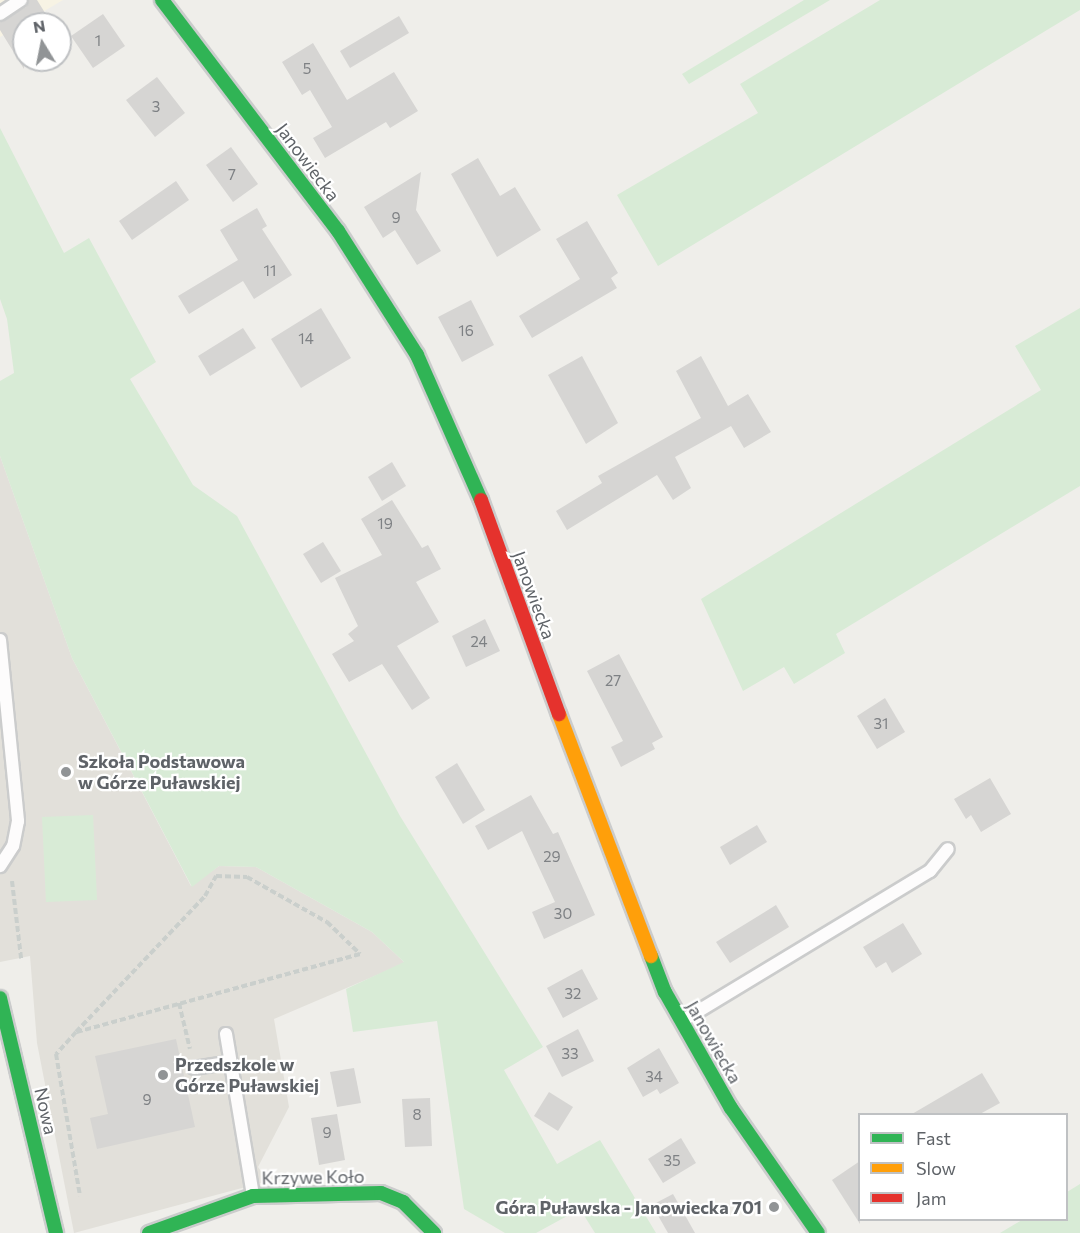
<!DOCTYPE html>
<meta charset="utf-8">
<style>
body{margin:0}
#map{position:relative;width:1080px;height:1233px;overflow:hidden;background:#efeeea;font-family:Commissioner,sans-serif}
div>[style]{position:absolute}
[style*='--x']{left:calc(var(--x)*1px);top:calc(var(--y)*1px);width:calc(var(--w)*1px);rotate:calc(var(--a)*1deg)}
.commercial>*{inset:0;background:#f7f3e4}
.education>*{inset:0;background:#e2e0da}
.green>*{inset:0;background:#d8ebd6}
.building>*{inset:0;background:#d6d5d3}
.path>*{height:4px;margin-top:-2px;transform-origin:0;background:repeating-linear-gradient(90deg,#cacfcc 0 6px,transparent 0 9px)}
.roads{filter:drop-shadow(2px 0 #cbcccc) drop-shadow(-2px 0 #cbcccc) drop-shadow(0 2px #cbcccc) drop-shadow(0 -2px #cbcccc)}
.lane>*{height:12px;margin:-6px;padding:0 6px;transform-origin:6px;border-radius:6px;background:#fdfcfc}
.fast>*{height:14px;margin:-7px;padding:0 7px;transform-origin:7px;border-radius:7px;background:#30b455}
.slow>*{height:14px;margin:-7px;padding:0 7px;transform-origin:7px;border-radius:7px;background:#ff9f0a}
.jam>*{height:14px;margin:-7px;padding:0 7px;transform-origin:7px;border-radius:7px;background:#e5322d}
.dots>*{width:16px;height:16px;translate:-50% -50%;box-sizing:border-box;border:3px solid #fff;border-radius:50%}
span{translate:-50% -50%;white-space:nowrap;text-align:center;line-height:1.15;-webkit-text-stroke:4.5px #fff;paint-order:stroke}
.number-label{font-size:15px;color:#7e8184}
.number-label span{-webkit-text-stroke-width:0}
.street-label{font-size:18px;color:#5f6368}
.poi-label{font-size:18px;color:#5f6368;font-weight:700}
.left{translate:0 -50%;text-align:left}
.right{translate:-100% -50%;text-align:right}
.legend{position:absolute;left:858px;top:1113px;width:210px;height:108px;box-sizing:border-box;background:#fff;border:2px solid #bfc1c3;margin:0;padding:8px 10px;list-style:none;font-size:18px;color:#5f6368}
.legend li{display:flex;align-items:center;gap:12px;height:30px}
.legend b{width:30px;border:2px solid #bfc1c3}
.north{position:absolute;left:12px;top:12px;width:60px;height:60px;box-sizing:border-box;background:#fff;border:2px solid #bfc1c3;border-radius:50%;rotate:350deg;font-size:16px;font-weight:700;line-height:24px;text-align:center;color:#5f6368}
.north::after{content:'';display:block;margin:auto;width:21px;height:27px;background:#919496;clip-path:polygon(50% 0,100% 100%,50% 72%,0 100%)}
</style>
<div id="map">
<div class="commercial">
<div style="clip-path:polygon(0 0,63px 0,0 37px)"></div>
</div>
<div class="education">
<div style="clip-path:polygon(0 456px,72px 658px,191px 886px,219px 866px,256px 867px,372px 932px,405px 963px,274px 1019px,289px 1107px,258px 1167px,268px 1181px,74px 1233px,37px 1043px,30px 956px,0 962px)"></div>
</div>
<div class="green">
<div style="clip-path:polygon(804px 0,830px 0,689px 84px,682px 74px)"></div>
<div style="clip-path:polygon(880px 0,1080px 0,1080px 10px,658px 266px,617px 195px,758px 113px,740px 84px)"></div>
<div style="clip-path:polygon(0 128px,64px 253px,89px 238px,156px 362px,130px 379px,193px 485px,237px 516px,400px 816px,543px 1047px,504px 1070px,557px 1164px,600px 1140px,656px 1233px,595px 1233px,580px 1209px,536px 1233px,505px 1233px,464px 1209px,437px 1021px,353px 1032px,346px 989px,404px 962px,372px 932px,256px 867px,219px 866px,192px 887px,72px 658px,0 456px,0 381px,14px 373px,7px 319px,0 299px)"></div>
<div style="clip-path:polygon(1080px 308px,1080px 486px,836px 634px,845px 653px,794px 684px,784px 667px,743px 691px,701px 599px,1041px 390px,1015px 346px)"></div>
<div style="clip-path:polygon(93px 815px,97px 900px,46px 902px,42px 817px)"></div>
<div style="clip-path:polygon(1080px 1184px,1080px 1233px,1000px 1233px,1022px 1220px,1066px 1220px,1067px 1192px)"></div>
</div>
<div class="building">
<div style="clip-path:polygon(29px 0,37px 0,52px 24px,24px 24px,24px 69px,0 30px,0 22px,26px 7px)"></div>
<div style="clip-path:polygon(103px 14px,125px 46px,93px 68px,71px 36px)"></div>
<div style="clip-path:polygon(399px 16px,409px 33px,350px 68px,340px 51px)"></div>
<div style="clip-path:polygon(313px 43px,347px 100px,394px 72px,418px 111px,390px 128px,386px 122px,325px 158px,313px 138px,332px 127px,310px 90px,302px 95px,282px 62px)"></div>
<div style="clip-path:polygon(157px 77px,185px 113px,155px 137px,126px 100px)"></div>
<div style="clip-path:polygon(231px 147px,258px 184px,233px 202px,206px 165px)"></div>
<div style="clip-path:polygon(478px 158px,500px 196px,515px 187px,541px 230px,497px 257px,451px 174px)"></div>
<div style="clip-path:polygon(421px 172px,416px 210px,441px 251px,417px 265px,395px 230px,383px 238px,364px 207px)"></div>
<div style="clip-path:polygon(176px 181px,189px 200px,132px 240px,119px 221px)"></div>
<div style="clip-path:polygon(257px 208px,267px 226px,262px 229px,292px 275px,254px 299px,243px 281px,189px 314px,178px 296px,238px 260px,220px 230px)"></div>
<div style="clip-path:polygon(587px 221px,618px 273px,611px 278px,617px 288px,532px 338px,519px 316px,580px 279px,556px 239px)"></div>
<div style="clip-path:polygon(471px 300px,494px 345px,462px 362px,438px 317px)"></div>
<div style="clip-path:polygon(321px 308px,351px 358px,301px 388px,271px 339px)"></div>
<div style="clip-path:polygon(243px 328px,256px 348px,210px 376px,198px 356px)"></div>
<div style="clip-path:polygon(582px 356px,618px 423px,586px 444px,548px 375px)"></div>
<div style="clip-path:polygon(701px 356px,728px 406px,748px 394px,771px 432px,744px 448px,731px 426px,675px 457px,691px 488px,673px 500px,657px 475px,567px 530px,556px 511px,602px 483px,598px 476px,701px 418px,676px 371px)"></div>
<div style="clip-path:polygon(392px 462px,406px 486px,382px 501px,368px 477px)"></div>
<div style="clip-path:polygon(392px 500px,422px 548px,428px 545px,441px 569px,416px 582px,439px 622px,397px 646px,430px 698px,412px 710px,382px 664px,349px 682px,332px 654px,354px 641px,348px 634px,358px 626px,335px 578px,382px 555px,361px 519px)"></div>
<div style="clip-path:polygon(323px 542px,341px 571px,321px 583px,303px 554px)"></div>
<div style="clip-path:polygon(485px 619px,500px 651px,466px 667px,452px 636px)"></div>
<div style="clip-path:polygon(619px 654px,663px 737px,652px 743px,655px 749px,621px 767px,611px 747px,623px 741px,587px 671px)"></div>
<div style="clip-path:polygon(885px 698px,905px 732px,877px 749px,857px 716px)"></div>
<div style="clip-path:polygon(457px 763px,485px 810px,463px 824px,435px 777px)"></div>
<div style="clip-path:polygon(990px 778px,1011px 814px,981px 832px,971px 815px,966px 819px,954px 799px)"></div>
<div style="clip-path:polygon(531px 795px,553px 834px,558px 832px,595px 915px,544px 939px,532px 912px,555px 902px,522px 831px,488px 850px,475px 826px)"></div>
<div style="clip-path:polygon(757px 825px,767px 842px,730px 865px,720px 847px)"></div>
<div style="clip-path:polygon(776px 905px,789px 927px,730px 963px,716px 942px)"></div>
<div style="clip-path:polygon(903px 923px,922px 954px,892px 973px,886px 962px,876px 968px,863px 947px)"></div>
<div style="clip-path:polygon(582px 969px,598px 999px,563px 1018px,547px 988px)"></div>
<div style="clip-path:polygon(578px 1029px,594px 1061px,562px 1077px,546px 1046px)"></div>
<div style="clip-path:polygon(176px 1039px,195px 1127px,97px 1149px,90px 1118px,108px 1114px,95px 1056px)"></div>
<div style="clip-path:polygon(659px 1048px,679px 1083px,660px 1094px,657px 1089px,643px 1097px,627px 1068px)"></div>
<div style="clip-path:polygon(354px 1068px,361px 1103px,337px 1107px,330px 1072px)"></div>
<div style="clip-path:polygon(982px 1073px,1000px 1103px,980px 1114px,912px 1114px)"></div>
<div style="clip-path:polygon(549px 1092px,573px 1107px,558px 1131px,534px 1116px)"></div>
<div style="clip-path:polygon(430px 1098px,432px 1146px,405px 1147px,402px 1099px)"></div>
<div style="clip-path:polygon(337px 1114px,345px 1160px,319px 1165px,311px 1118px)"></div>
<div style="clip-path:polygon(681px 1138px,696px 1163px,663px 1183px,648px 1159px)"></div>
<div style="clip-path:polygon(860px 1161px,860px 1224px,832px 1180px)"></div>
<div style="clip-path:polygon(673px 1194px,695px 1233px,668px 1233px,652px 1205px)"></div>
</div>
<div class="path">
<div style="--x:12;--y:881;--w:78;--a:83.3"></div>
<div style="--x:179;--y:1003;--w:47;--a:76.6"></div>
<div style="--x:76;--y:1032;--w:187;--a:-46.5"></div>
<div style="--x:205;--y:896;--w:23;--a:-61"></div>
<div style="--x:216;--y:876;--w:31;--a:2"></div>
<div style="--x:247;--y:877;--w:92;--a:29.4"></div>
<div style="--x:327;--y:922;--w:46;--a:44.1"></div>
<div style="--x:360;--y:954;--w:295;--a:164.6"></div>
<div style="--x:76;--y:1032;--w:30;--a:132"></div>
<div style="--x:56;--y:1054;--w:144;--a:80.4"></div>
</div>
<div class="roads">
<div class="lane">
<div style="--x:0;--y:14;--w:25;--a:-34"></div>
<div style="--x:0;--y:640;--w:182;--a:84.3"></div>
<div style="--x:18;--y:821;--w:25;--a:101"></div>
<div style="--x:13;--y:846;--w:24;--a:123"></div>
<div style="--x:682;--y:1021;--w:290;--a:-31.2"></div>
<div style="--x:930;--y:871;--w:28;--a:-51"></div>
<div style="--x:226;--y:1034;--w:163;--a:80.5"></div>
<div style="--x:194;--y:1068;--w:36;--a:-9"></div>
</div>
<div class="fast">
<div style="--x:162;--y:0;--w:290;--a:52.7"></div>
<div style="--x:338;--y:231;--w:147;--a:57.5"></div>
<div style="--x:417;--y:355;--w:158;--a:66.2"></div>
<div style="--x:651;--y:956;--w:39;--a:69"></div>
<div style="--x:665;--y:992;--w:133;--a:60.4"></div>
<div style="--x:731;--y:1108;--w:152;--a:55.2"></div>
<div style="--x:0;--y:998;--w:242;--a:76.6"></div>
<div style="--x:149;--y:1233;--w:110;--a:-19.6"></div>
<div style="--x:253;--y:1196;--w:128;--a:-1.3"></div>
<div style="--x:381;--y:1193;--w:24;--a:22"></div>
<div style="--x:403;--y:1202;--w:44;--a:45"></div>
</div>
<div class="slow">
<div style="--x:559;--y:714;--w:259;--a:69.2"></div>
</div>
<div class="jam">
<div style="--x:481;--y:500;--w:228;--a:70"></div>
</div>
</div>
<div class="dots">
<div style="left:66px;top:772px;background:#919496"></div>
<div style="left:163px;top:1075px;background:#919496"></div>
<div style="left:774px;top:1207px;background:#919496"></div>
</div>
<div class="number-label">
<span style="left:98px;top:41px">1</span>
<span style="left:307px;top:69px">5</span>
<span style="left:156px;top:107px">3</span>
<span style="left:232px;top:175px">7</span>
<span style="left:396px;top:218px">9</span>
<span style="left:270px;top:271px">11</span>
<span style="left:466px;top:331px">16</span>
<span style="left:306px;top:339px">14</span>
<span style="left:385px;top:524px">19</span>
<span style="left:479px;top:642px">24</span>
<span style="left:613px;top:681px">27</span>
<span style="left:881px;top:724px">31</span>
<span style="left:552px;top:857px">29</span>
<span style="left:563px;top:914px">30</span>
<span style="left:573px;top:994px">32</span>
<span style="left:570px;top:1054px">33</span>
<span style="left:654px;top:1077px">34</span>
<span style="left:147px;top:1100px">9</span>
<span style="left:417px;top:1115px">8</span>
<span style="left:327px;top:1133px">9</span>
<span style="left:672px;top:1161px">35</span>
</div>
<div class="street-label">
<span style="left:308px;top:162px;rotate:53deg">Janowiecka</span>
<span style="left:534px;top:595px;rotate:70deg">Janowiecka</span>
<span style="left:714px;top:1042px;rotate:60deg">Janowiecka</span>
<span style="left:46px;top:1111px;rotate:77deg">Nowa</span>
<span style="left:313px;top:1177px;rotate:-1deg">Krzywe Koło</span>
</div>
<div class="poi-label">
<span class="left" style="left:78px;top:772px">Szkoła Podstawowa<br>w Górze Puławskiej</span>
<span class="left" style="left:175px;top:1075px">Przedszkole w<br>Górze Puławskiej</span>
<span class="right" style="left:762px;top:1207px">Góra Puławska - Janowiecka 701</span>
</div>
<ul class="legend">
<li><b style="height:8px;background:#30b455"></b>Fast</li>
<li><b style="height:8px;background:#ff9f0a"></b>Slow</li>
<li><b style="height:8px;background:#e5322d"></b>Jam</li>
</ul>
<div class="north">N</div>
</div>
